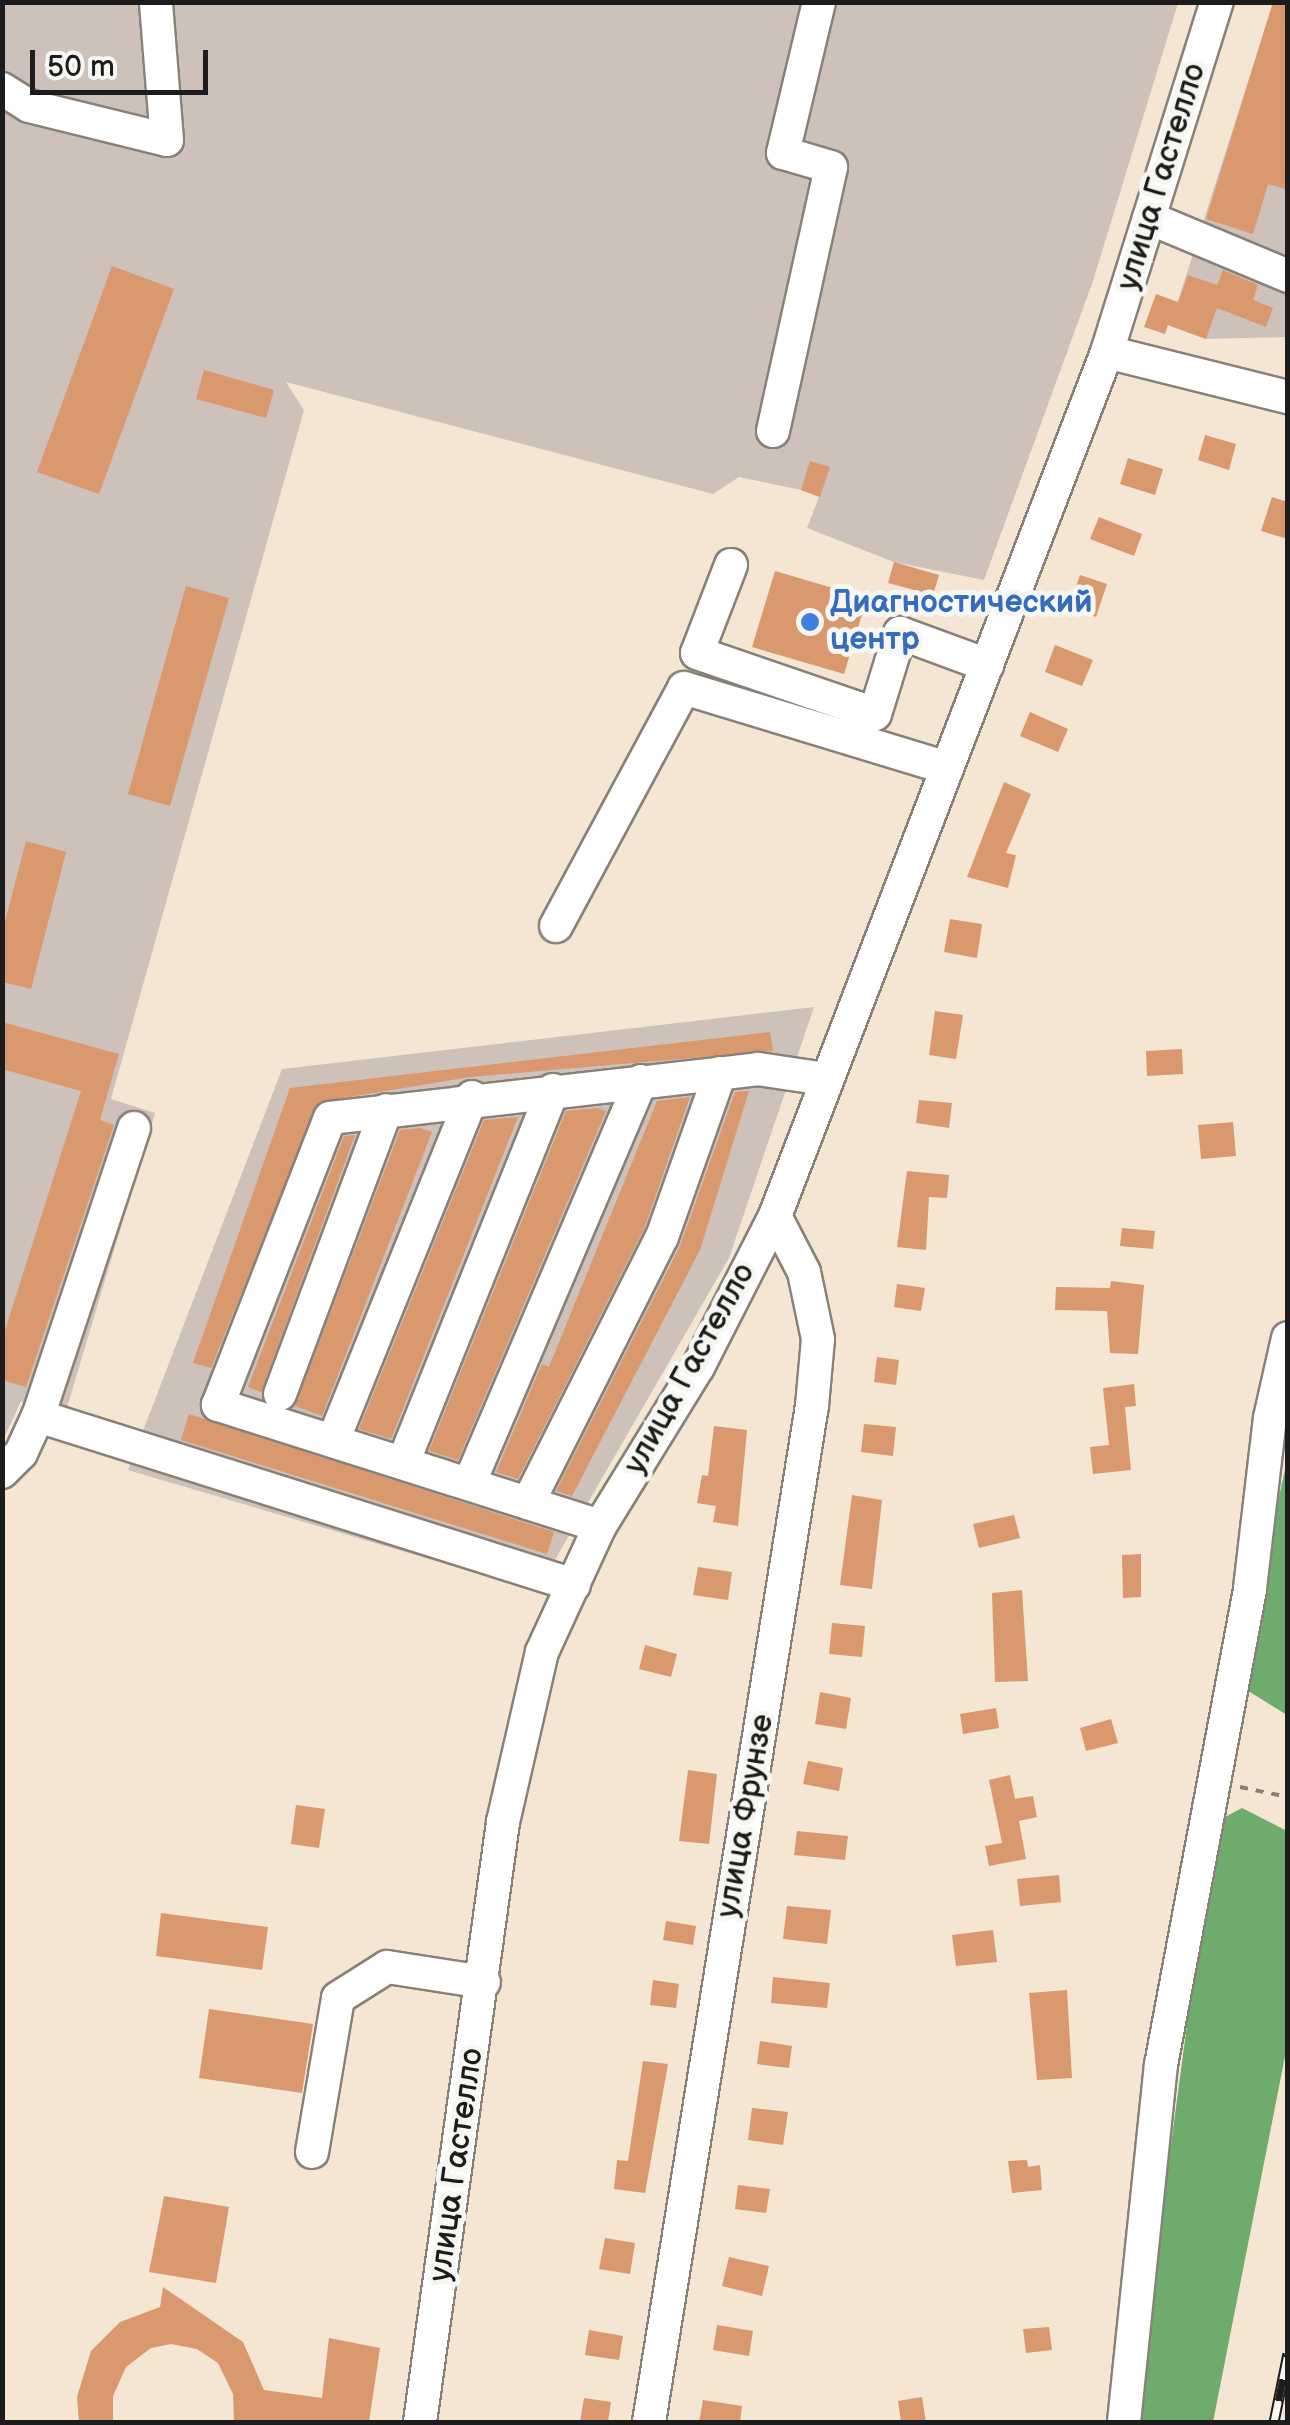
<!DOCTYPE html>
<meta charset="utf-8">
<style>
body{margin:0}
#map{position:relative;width:1290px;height:2425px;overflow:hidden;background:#f4e6d3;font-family:"Balsamiq Sans",sans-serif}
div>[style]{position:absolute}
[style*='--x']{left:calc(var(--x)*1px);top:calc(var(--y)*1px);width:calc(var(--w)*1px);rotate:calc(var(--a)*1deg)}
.industrial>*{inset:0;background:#cec1b9}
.forest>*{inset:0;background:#6eab6c}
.building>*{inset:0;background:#d9986e}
.path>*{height:4px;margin-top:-2px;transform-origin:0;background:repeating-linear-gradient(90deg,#888178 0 8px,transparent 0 16px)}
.roads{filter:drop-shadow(2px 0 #888178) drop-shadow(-2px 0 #888178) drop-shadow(0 2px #888178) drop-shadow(0 -2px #888178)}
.minor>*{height:32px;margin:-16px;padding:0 16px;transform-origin:16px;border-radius:16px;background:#fff}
.rail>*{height:11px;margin-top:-5.5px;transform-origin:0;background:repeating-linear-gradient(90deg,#f6f6f2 0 22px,#1c1c1c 0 44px);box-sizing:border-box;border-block:2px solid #1c1c1c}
.dots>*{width:28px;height:28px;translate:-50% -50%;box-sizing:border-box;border:5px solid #f6f6f2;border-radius:50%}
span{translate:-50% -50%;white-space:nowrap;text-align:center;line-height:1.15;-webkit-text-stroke:10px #f6f6f2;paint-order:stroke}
.street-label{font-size:32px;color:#1c1c1c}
.shop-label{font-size:32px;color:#366cbe;font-weight:700}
.left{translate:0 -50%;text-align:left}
.frame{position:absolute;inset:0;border:5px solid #1c1c1c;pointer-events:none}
.scale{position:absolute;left:30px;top:50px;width:178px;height:45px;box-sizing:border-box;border:5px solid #1c1c1c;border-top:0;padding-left:12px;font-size:30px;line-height:35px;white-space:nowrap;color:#1c1c1c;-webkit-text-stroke:8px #f6f6f2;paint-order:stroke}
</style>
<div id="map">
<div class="industrial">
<div style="clip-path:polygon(2px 3px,1178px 3px,1093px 281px,984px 580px,894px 562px,807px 528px,819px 497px,801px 490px,739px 477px,713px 494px,286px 382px,304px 410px,111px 1099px,155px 1113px,65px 1414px,21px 1401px,3px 1440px)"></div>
<div style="clip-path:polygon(1273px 3px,1287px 3px,1287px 337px,1206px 339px,1170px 326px)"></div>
<div style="clip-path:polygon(814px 1007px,729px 1258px,537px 1591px,128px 1470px,282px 1069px)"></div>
</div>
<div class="forest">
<div style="clip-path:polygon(1287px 1461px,1287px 1715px,1237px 1684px)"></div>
<div style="clip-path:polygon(1242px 1808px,1287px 1831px,1287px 2046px,1213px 2422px,1134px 2422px,1214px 1823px)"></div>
</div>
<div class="building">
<div style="clip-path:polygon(1273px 2px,1288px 2px,1288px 190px,1268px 184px,1253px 234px,1206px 219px)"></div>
<div style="clip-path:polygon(112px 266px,174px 289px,99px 494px,37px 472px)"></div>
<div style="clip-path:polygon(1223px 270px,1258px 285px,1253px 300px,1273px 308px,1266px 327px,1217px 308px,1206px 339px,1168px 325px,1165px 334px,1144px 327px,1156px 294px,1178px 302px,1188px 275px,1217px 285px)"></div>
<div style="clip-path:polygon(204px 370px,274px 390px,266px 418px,196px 399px)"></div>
<div style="clip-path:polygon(1205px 435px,1236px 444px,1229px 470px,1198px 460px)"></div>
<div style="clip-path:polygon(1128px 458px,1163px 469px,1155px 495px,1120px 484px)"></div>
<div style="clip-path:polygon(810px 461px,830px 467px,820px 497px,801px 490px)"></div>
<div style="clip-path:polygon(1272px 497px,1288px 502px,1288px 539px,1261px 531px)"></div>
<div style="clip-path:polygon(1099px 517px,1142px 534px,1134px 556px,1090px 539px)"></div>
<div style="clip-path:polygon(894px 562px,939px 575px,933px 595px,888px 583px)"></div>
<div style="clip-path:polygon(775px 571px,867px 598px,844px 674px,752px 647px)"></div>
<div style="clip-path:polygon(1080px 575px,1107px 584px,1096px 617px,1069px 607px)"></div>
<div style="clip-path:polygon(186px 586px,229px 598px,170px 806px,128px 794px)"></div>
<div style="clip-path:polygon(1055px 645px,1093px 660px,1082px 686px,1045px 672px)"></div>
<div style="clip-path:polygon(1030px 712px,1068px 729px,1058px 752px,1020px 736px)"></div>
<div style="clip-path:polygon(1004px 782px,1031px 794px,1006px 853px,1016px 855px,1008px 888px,967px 877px)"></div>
<div style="clip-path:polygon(26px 841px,66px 852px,31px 989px,2px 982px,2px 933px)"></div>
<div style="clip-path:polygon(950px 919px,982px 924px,977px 958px,944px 952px)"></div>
<div style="clip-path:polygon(935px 1011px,963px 1015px,956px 1059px,929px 1055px)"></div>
<div style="clip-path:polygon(2px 1022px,119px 1054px,100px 1120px,114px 1125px,26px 1387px,2px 1380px,2px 1340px,81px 1091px,2px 1069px)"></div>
<div style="clip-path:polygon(770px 1032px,773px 1051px,470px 1077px,319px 1102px,211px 1368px,193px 1363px,290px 1088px)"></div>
<div style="clip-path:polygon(1182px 1049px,1183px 1074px,1147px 1076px,1146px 1051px)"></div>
<div style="clip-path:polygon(749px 1091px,700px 1250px,572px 1496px,556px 1491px,680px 1246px,735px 1092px)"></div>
<div style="clip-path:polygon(690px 1097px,644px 1229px,518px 1479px,496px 1472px,542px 1364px,549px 1367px,657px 1101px)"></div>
<div style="clip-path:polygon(919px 1100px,952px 1103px,949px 1128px,916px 1123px)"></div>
<div style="clip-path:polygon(598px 1108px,606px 1111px,458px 1460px,429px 1451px,566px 1111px)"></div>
<div style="clip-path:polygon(518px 1117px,391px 1439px,359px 1429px,484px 1120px)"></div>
<div style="clip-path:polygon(1233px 1122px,1236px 1156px,1201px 1159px,1198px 1125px)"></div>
<div style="clip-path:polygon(420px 1128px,432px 1132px,322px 1416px,295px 1406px,400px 1130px)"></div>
<div style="clip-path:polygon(355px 1135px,261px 1392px,248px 1387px,344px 1136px)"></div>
<div style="clip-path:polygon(907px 1171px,949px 1175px,947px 1198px,929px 1197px,926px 1250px,897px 1247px)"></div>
<div style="clip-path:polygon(1122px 1228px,1155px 1231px,1153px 1249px,1120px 1246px)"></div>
<div style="clip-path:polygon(1111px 1281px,1144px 1285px,1138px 1354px,1110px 1353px,1107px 1311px,1055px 1310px,1056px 1287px,1110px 1288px)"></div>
<div style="clip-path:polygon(897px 1284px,925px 1288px,921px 1311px,894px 1307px)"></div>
<div style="clip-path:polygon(877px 1357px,899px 1360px,896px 1385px,874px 1382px)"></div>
<div style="clip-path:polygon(1134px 1384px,1136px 1406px,1125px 1407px,1131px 1470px,1093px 1474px,1090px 1447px,1109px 1445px,1103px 1388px)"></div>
<div style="clip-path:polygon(189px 1414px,554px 1532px,547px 1554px,181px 1440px)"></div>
<div style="clip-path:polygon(864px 1424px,896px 1427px,893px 1456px,861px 1452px)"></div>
<div style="clip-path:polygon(714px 1426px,747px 1430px,738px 1526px,713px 1522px,716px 1506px,697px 1503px,702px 1475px,708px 1476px)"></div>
<div style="clip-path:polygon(852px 1495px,882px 1500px,872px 1589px,840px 1585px)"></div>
<div style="clip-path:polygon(1014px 1515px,1020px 1538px,979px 1548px,973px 1524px)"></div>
<div style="clip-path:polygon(1141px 1554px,1141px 1597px,1123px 1598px,1122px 1555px)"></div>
<div style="clip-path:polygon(698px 1567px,732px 1572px,728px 1600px,693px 1595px)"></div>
<div style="clip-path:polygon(1022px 1590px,1028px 1681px,995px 1682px,992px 1593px)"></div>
<div style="clip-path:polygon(832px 1623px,865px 1626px,862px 1657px,829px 1654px)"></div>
<div style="clip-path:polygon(645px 1645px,677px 1654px,671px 1677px,639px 1669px)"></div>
<div style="clip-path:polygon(820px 1692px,851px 1698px,846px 1729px,815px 1724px)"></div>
<div style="clip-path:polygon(996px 1708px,999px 1728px,963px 1734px,960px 1714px)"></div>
<div style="clip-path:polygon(1111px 1719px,1118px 1743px,1086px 1751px,1080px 1728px)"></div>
<div style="clip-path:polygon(808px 1761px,843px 1768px,839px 1791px,803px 1784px)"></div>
<div style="clip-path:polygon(688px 1770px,717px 1774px,709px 1844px,679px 1841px)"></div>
<div style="clip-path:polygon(1010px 1775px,1015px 1799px,1033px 1796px,1037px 1817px,1019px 1821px,1026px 1859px,989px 1866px,985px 1846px,1002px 1843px,989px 1780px)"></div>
<div style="clip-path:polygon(296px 1805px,325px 1809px,319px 1848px,291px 1844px)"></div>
<div style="clip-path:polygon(797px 1831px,848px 1836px,845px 1860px,794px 1855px)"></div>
<div style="clip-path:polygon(1059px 1875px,1061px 1902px,1020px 1906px,1017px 1879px)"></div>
<div style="clip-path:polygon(787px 1906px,831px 1910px,827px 1944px,783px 1939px)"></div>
<div style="clip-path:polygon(161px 1913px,268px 1927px,262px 1970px,156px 1956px)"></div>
<div style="clip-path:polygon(666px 1921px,696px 1926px,693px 1945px,663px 1940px)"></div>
<div style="clip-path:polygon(993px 1930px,997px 1962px,956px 1966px,952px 1935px)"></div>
<div style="clip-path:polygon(773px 1977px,830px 1983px,827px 2008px,771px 2003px)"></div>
<div style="clip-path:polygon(653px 1980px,679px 1984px,676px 2008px,650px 2005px)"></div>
<div style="clip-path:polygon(1067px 1990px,1072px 2078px,1037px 2080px,1029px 1993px)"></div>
<div style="clip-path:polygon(209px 2009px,313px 2024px,302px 2093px,199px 2078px)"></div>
<div style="clip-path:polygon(760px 2041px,792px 2046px,789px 2068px,757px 2064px)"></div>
<div style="clip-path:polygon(643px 2061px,668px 2064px,645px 2193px,614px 2189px,617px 2160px,628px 2161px)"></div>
<div style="clip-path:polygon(752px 2108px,788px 2112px,783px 2145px,748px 2140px)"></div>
<div style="clip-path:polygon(1027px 2160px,1028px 2167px,1040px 2165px,1042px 2190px,1012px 2193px,1008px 2161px)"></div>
<div style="clip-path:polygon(738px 2185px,770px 2189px,766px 2213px,735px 2209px)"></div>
<div style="clip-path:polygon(164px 2196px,229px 2207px,216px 2283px,149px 2272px)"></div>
<div style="clip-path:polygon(605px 2238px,635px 2243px,630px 2274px,599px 2269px)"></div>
<div style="clip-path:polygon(729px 2257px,769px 2266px,762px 2296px,722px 2286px)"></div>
<div style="clip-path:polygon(163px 2287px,243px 2342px,264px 2390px,322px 2398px,329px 2338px,380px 2348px,369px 2422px,234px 2422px,233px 2394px,218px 2363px,197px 2349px,171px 2344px,151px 2348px,126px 2367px,113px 2396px,113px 2422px,79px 2422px,77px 2397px,91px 2351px,120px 2322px,160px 2307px)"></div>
<div style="clip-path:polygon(717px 2325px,753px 2331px,749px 2356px,713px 2350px)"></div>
<div style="clip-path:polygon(1049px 2327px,1052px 2350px,1026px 2353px,1023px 2329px)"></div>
<div style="clip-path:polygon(589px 2330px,623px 2336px,619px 2360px,585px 2355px)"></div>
<div style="clip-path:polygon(922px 2397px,926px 2422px,901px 2422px,898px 2401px)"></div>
<div style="clip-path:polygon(584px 2398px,611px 2402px,608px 2422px,580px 2422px)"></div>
<div style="clip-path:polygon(703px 2400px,742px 2406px,740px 2422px,699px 2422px)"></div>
</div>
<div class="path">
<div style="--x:1240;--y:1787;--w:49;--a:11.8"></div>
</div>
<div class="roads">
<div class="minor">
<div style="--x:2;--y:89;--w:32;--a:32"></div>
<div style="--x:29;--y:106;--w:142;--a:13.8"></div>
<div style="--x:167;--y:140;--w:138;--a:-94.6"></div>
<div style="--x:1149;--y:218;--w:151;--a:22.6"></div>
<div style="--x:1107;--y:352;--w:187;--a:14"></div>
<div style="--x:773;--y:431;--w:270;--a:-77.6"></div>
<div style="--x:831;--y:167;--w:50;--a:-163.7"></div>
<div style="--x:783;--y:153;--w:155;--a:-76.6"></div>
<div style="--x:731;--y:565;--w:94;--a:111.1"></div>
<div style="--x:697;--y:653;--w:188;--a:18.9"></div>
<div style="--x:875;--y:714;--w:85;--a:-72.8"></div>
<div style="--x:900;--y:633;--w:93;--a:20.2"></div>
<div style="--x:556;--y:926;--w:270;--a:-61.7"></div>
<div style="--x:684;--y:688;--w:275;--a:16.9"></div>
<div style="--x:134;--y:1128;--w:304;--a:108.4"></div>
<div style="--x:38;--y:1416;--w:562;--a:17.5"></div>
<div style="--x:280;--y:1394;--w:303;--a:-69.5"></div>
<div style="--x:333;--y:1441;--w:371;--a:-68"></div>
<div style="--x:403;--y:1463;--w:402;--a:-68.1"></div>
<div style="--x:2;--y:1472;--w:27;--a:-45"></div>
<div style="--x:21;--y:1453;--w:41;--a:-65.3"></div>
<div style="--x:469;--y:1484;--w:438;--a:-66.9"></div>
<div style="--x:528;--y:1503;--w:298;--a:-63.3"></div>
<div style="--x:662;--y:1237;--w:174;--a:-70.5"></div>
<div style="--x:600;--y:1526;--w:401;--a:-162.4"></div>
<div style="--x:218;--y:1405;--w:308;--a:-68.7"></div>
<div style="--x:330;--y:1118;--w:431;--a:-6.5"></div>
<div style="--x:758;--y:1069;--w:68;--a:8.5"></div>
<div style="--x:312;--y:2152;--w:156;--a:-80.4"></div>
<div style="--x:338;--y:1998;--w:58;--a:-32.3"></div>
<div style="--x:387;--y:1967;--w:98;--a:8.8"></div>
<div style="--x:420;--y:2422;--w:606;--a:-82.12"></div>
<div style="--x:503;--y:1822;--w:174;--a:-77.1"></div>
<div style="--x:542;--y:1652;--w:139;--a:-65.3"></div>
<div style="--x:600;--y:1526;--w:187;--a:-58.4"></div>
<div style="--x:698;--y:1367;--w:169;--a:-63"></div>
<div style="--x:775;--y:1216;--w:926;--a:-68.98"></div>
<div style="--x:1107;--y:352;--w:367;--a:-72.6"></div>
<div style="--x:649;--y:2422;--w:1029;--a:-80.89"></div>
<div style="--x:812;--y:1406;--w:67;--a:-84.9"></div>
<div style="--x:818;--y:1339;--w:68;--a:-101.8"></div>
<div style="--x:804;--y:1272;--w:63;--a:-117.4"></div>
<div style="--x:1124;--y:2422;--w:359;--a:-84.1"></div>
<div style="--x:1161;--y:2065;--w:485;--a:-79.4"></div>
<div style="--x:1250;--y:1588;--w:171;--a:-83.3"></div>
<div style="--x:1270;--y:1418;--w:82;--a:-77.3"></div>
</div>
</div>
<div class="rail">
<div style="--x:1274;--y:2422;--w:70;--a:-78.5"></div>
</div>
<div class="dots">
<div style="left:810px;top:622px;background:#3f7fe0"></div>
</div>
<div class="street-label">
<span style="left:1162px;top:177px;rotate:-73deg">улица Гастелло</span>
<span style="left:690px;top:1369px;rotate:-61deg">улица Гастелло</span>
<span style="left:746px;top:1816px;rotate:-80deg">улица Фрунзе</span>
<span style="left:457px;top:2165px;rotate:-82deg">улица Гастелло</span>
</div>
<div class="shop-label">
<span class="left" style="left:830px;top:622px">Диагностический<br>центр</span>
</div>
<div class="frame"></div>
<div class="scale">50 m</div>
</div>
